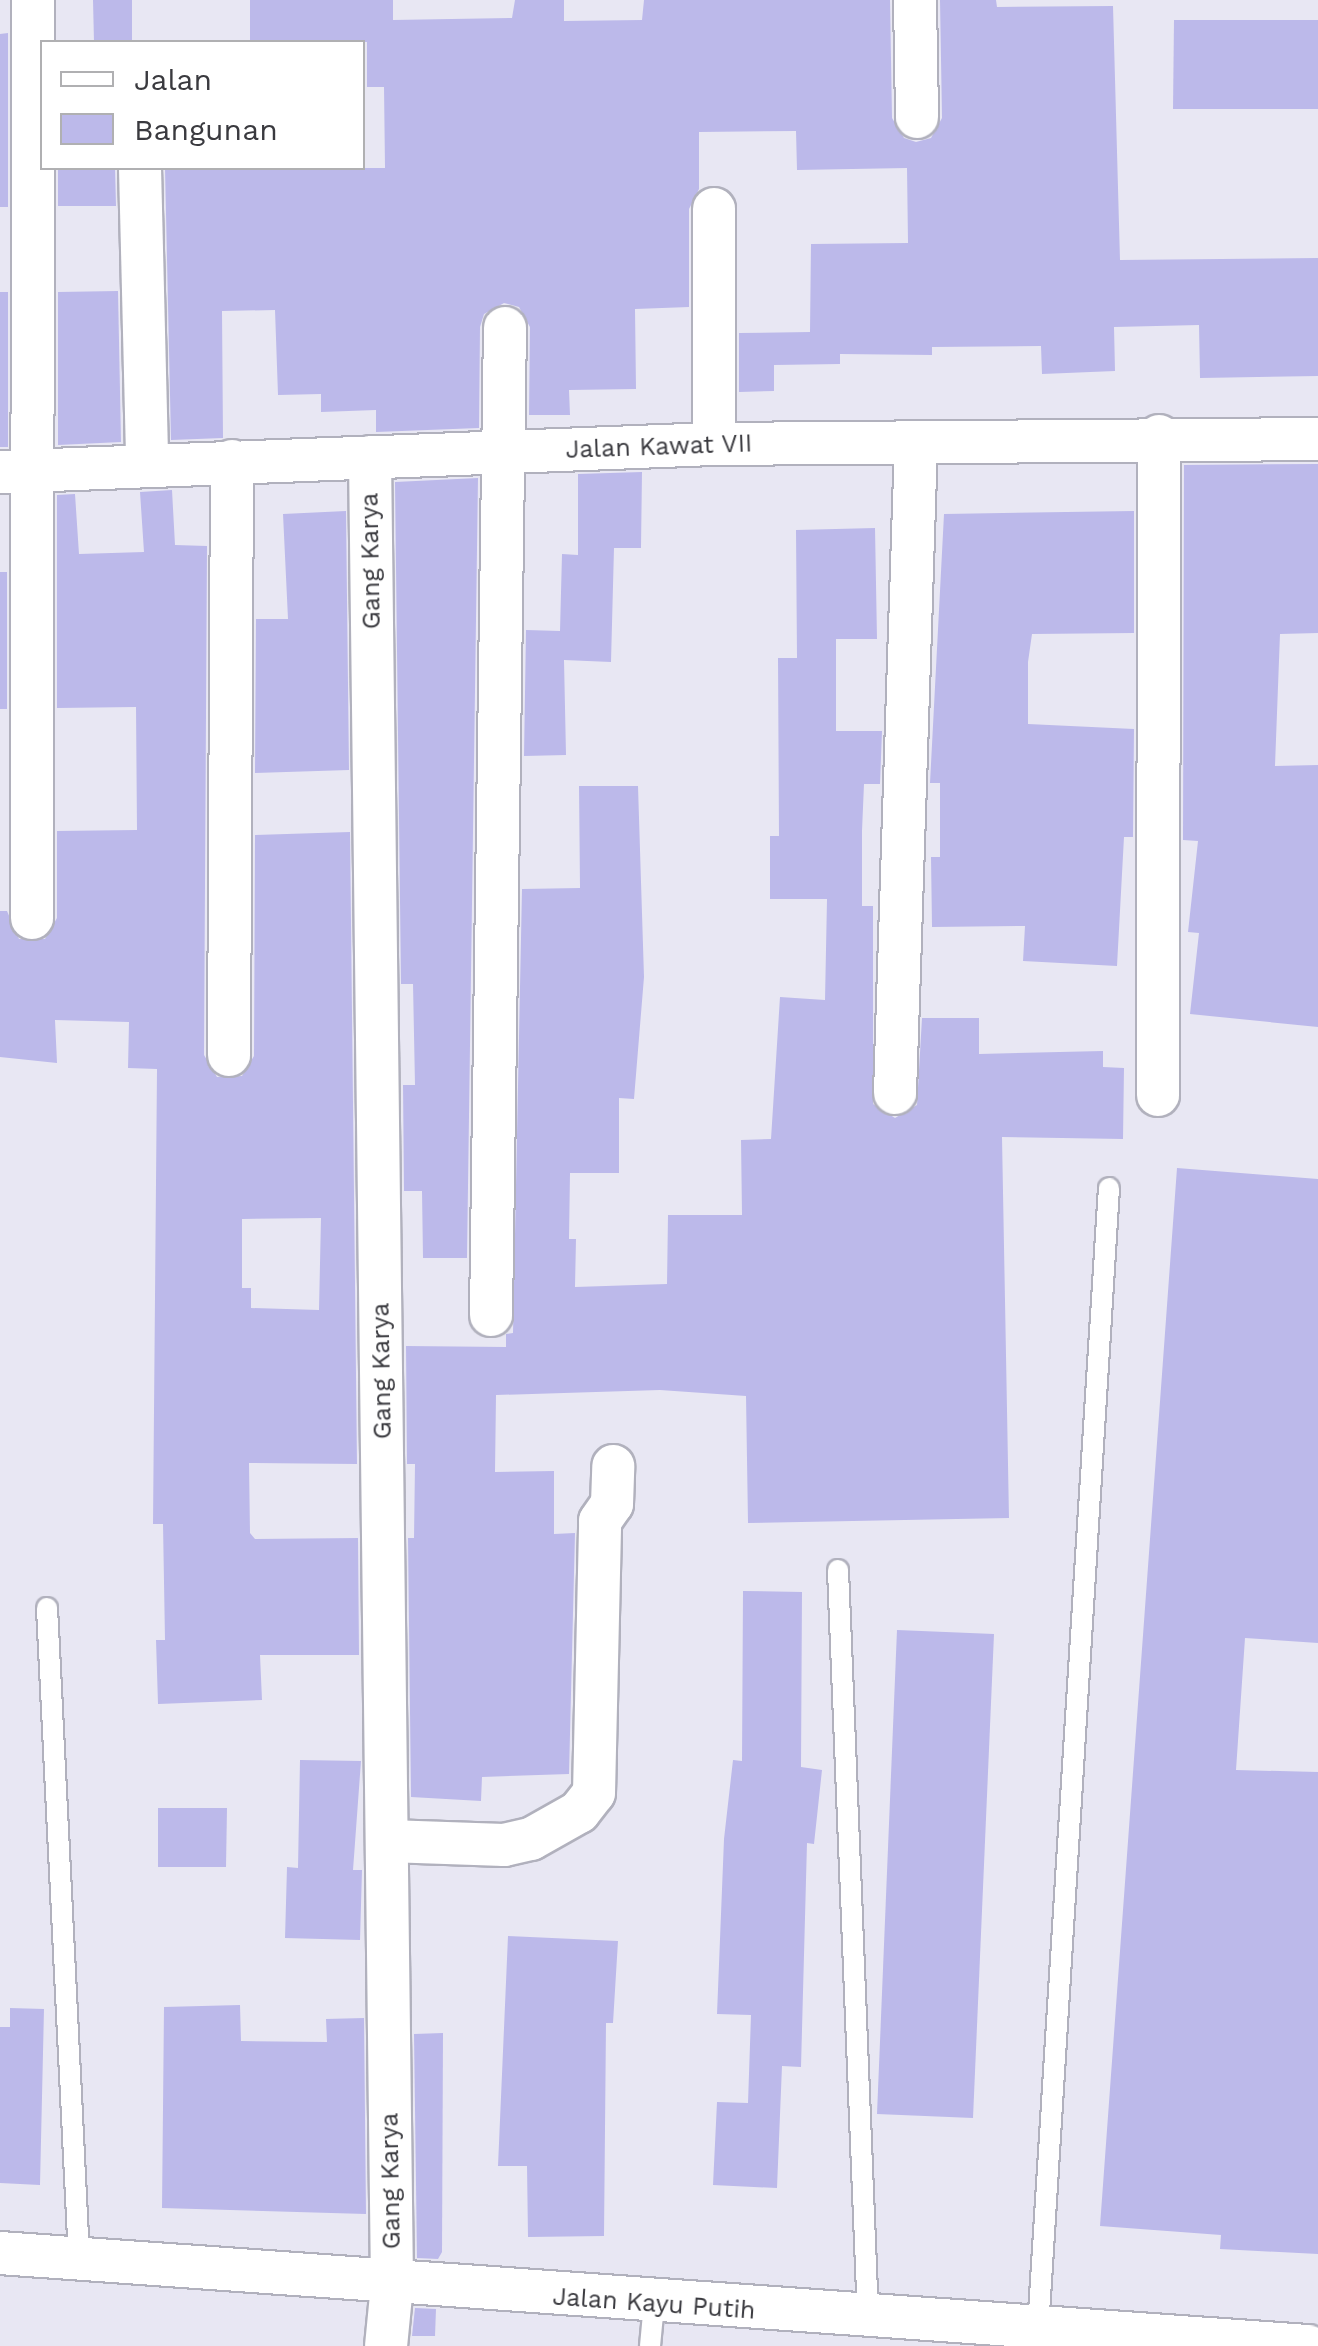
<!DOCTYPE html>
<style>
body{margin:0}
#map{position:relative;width:1318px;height:2346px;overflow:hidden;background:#e8e7f3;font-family:"Work Sans",sans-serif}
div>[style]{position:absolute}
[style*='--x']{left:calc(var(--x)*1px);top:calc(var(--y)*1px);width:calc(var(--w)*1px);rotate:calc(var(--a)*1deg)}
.building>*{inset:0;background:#bcb9ea}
.roads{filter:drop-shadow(2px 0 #b1b1bd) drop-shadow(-2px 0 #b1b1bd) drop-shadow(0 2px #b1b1bd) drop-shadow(0 -2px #b1b1bd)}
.service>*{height:20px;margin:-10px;padding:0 10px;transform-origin:10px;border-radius:10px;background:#fff}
.minor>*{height:42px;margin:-21px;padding:0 21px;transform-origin:21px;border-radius:21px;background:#fff}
span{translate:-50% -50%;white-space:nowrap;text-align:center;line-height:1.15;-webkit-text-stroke:10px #fff;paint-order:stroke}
.street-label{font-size:25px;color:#3a3a3f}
.legend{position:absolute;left:40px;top:40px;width:325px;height:130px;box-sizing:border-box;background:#fff;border:2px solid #b0b0b2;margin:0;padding:12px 18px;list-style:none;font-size:30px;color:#3a3a3f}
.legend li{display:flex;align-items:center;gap:20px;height:50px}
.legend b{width:50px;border:2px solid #b0b0b2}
</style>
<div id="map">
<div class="building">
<div style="clip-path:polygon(93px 0,132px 0,132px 42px,94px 42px)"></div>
<div style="clip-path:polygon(250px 0,393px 0,393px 20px,512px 18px,515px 0,564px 0,564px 21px,642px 20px,644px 0,890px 0,892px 118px,904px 138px,916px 142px,931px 138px,942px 118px,940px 0,996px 0,997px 7px,1113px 6px,1120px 260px,1318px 258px,1318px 376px,1200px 378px,1199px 325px,1114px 327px,1115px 371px,1042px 374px,1041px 346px,932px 347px,932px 355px,840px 354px,840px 364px,774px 365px,774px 391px,739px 392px,739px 333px,810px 332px,811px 244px,908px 243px,907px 168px,797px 170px,796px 131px,699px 132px,699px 189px,689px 209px,689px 307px,635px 309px,636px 389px,569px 390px,570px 415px,529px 415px,530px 327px,519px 307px,504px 303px,484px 314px,480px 327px,479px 428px,376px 432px,376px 410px,321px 412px,321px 394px,278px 395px,275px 310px,222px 311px,223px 438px,171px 440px,165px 168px,385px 168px,384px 87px,367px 87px,367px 42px,250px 42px)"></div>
<div style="clip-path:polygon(1174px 20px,1318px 20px,1318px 109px,1173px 109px)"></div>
<div style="clip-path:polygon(8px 33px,8px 207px,0 207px,0 34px)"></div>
<div style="clip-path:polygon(58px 168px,115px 168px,116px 206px,58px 206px)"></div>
<div style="clip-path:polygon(118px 291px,121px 442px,58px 445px,58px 292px)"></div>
<div style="clip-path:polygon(0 292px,8px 292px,8px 447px,0 447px)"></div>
<div style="clip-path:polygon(1318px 464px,1318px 633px,1280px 634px,1275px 766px,1318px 765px,1318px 1027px,1190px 1014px,1199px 933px,1188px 932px,1198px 841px,1183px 840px,1184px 465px)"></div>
<div style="clip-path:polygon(642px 472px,641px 548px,614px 548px,611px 662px,564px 660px,566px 755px,524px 756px,526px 630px,560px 631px,562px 554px,578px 555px,578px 474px)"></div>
<div style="clip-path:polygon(478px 478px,467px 1258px,423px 1258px,422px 1191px,404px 1191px,403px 1085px,415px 1085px,413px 984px,401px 984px,395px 482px)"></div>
<div style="clip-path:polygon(evenodd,172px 490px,175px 545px,207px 546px,204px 1055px,217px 1077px,242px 1076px,254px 1056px,255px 835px,350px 832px,357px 1464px,249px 1463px,250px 1533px,255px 1539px,358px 1538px,359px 1655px,260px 1655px,262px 1700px,158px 1704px,156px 1640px,165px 1640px,163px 1524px,153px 1524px,157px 1069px,128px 1068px,129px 1022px,55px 1020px,57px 1063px,0 1057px,0 911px,7px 911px,19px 939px,45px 939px,57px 918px,57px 831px,137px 830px,136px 707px,57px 708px,57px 495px,75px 494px,79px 554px,144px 552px,140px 492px,172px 490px,321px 1218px,319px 1310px,251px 1308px,251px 1288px,242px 1288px,242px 1219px,321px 1218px)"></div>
<div style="clip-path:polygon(346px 511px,349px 770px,255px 773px,256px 619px,288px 619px,283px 514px)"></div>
<div style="clip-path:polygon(1134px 511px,1134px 633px,1032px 634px,1028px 662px,1028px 724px,1134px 729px,1133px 837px,1124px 837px,1117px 966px,1023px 961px,1025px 926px,932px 927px,931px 857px,940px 857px,940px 783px,930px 783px,944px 514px)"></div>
<div style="clip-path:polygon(875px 528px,877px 639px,836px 639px,836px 731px,882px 731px,880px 784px,864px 784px,862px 831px,862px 906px,873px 906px,873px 1104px,895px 1118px,917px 1105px,922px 1018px,979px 1018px,979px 1054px,1103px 1051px,1103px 1067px,1124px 1068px,1123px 1139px,1002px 1137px,1009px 1518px,748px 1523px,746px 1396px,660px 1390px,496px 1395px,495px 1472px,554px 1471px,554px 1534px,575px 1533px,569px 1774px,482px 1777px,481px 1801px,411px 1797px,408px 1538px,414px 1538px,415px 1464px,407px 1464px,406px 1346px,506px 1347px,506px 1334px,513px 1333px,522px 889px,580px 888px,579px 786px,638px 786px,644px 977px,634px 1099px,619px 1098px,619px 1173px,570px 1173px,569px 1239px,576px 1239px,575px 1287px,667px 1284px,668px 1215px,742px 1215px,741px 1140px,771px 1139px,780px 997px,825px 1000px,827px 899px,770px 899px,770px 836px,779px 836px,778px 658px,797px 658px,796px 530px)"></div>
<div style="clip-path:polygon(0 572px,7px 572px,7px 709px,0 709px)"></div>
<div style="clip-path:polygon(1177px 1168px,1318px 1179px,1318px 1643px,1245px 1638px,1236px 1770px,1318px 1772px,1318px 2254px,1220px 2249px,1221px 2235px,1100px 2226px)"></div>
<div style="clip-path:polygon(743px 1591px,802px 1592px,801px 1767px,822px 1770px,814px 1844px,807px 1843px,801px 2067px,782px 2066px,777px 2188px,713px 2185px,717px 2102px,748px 2103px,751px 2015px,717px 2014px,724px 1839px,733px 1760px,742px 1761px)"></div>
<div style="clip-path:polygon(897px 1630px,994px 1634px,973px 2118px,877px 2114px)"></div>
<div style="clip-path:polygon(300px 1760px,361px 1761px,353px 1870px,362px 1870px,360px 1940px,285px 1938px,287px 1867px,298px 1868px)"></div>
<div style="clip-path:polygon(158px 1808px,227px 1808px,226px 1867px,158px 1867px)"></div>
<div style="clip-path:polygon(508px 1936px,618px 1941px,613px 2023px,606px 2023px,604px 2236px,528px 2237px,527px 2166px,498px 2166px)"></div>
<div style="clip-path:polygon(240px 2005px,241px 2041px,327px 2042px,326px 2019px,364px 2018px,366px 2214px,162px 2208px,164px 2007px)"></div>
<div style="clip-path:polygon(10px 2008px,44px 2009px,40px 2185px,0 2183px,0 2027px,10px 2027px)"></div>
<div style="clip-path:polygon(443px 2033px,442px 2252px,438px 2259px,417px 2258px,414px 2034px)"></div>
<div style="clip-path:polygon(415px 2308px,436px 2309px,435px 2336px,412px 2336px)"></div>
</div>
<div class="roads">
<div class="service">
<div style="--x:838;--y:1570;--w:749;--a:87.7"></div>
<div style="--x:47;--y:1608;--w:651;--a:87.18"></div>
<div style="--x:1038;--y:2329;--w:1143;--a:-86.44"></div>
<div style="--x:650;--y:2346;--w:42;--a:-84.6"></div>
</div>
<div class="minor">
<div style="--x:915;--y:0;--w:117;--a:89"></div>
<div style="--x:140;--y:168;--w:296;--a:88.6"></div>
<div style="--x:714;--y:444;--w:235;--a:-90"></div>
<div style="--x:370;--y:457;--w:1828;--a:89.31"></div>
<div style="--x:392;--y:2285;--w:61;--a:95.6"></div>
<div style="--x:0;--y:472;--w:715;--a:-2.25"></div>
<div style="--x:714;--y:444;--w:604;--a:-0.47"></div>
<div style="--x:32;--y:918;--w:918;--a:-89.94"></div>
<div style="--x:229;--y:1055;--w:594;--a:-89.71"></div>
<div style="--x:895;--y:1093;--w:651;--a:-88.15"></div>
<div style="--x:1158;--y:1095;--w:659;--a:-89.91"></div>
<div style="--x:491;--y:1315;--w:987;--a:-89.19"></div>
<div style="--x:388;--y:1841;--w:116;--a:2"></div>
<div style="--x:504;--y:1845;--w:28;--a:-13"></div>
<div style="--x:531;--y:1839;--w:55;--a:-29.4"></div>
<div style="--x:579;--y:1812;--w:24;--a:-52"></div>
<div style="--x:594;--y:1793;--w:272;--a:-88.7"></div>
<div style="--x:600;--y:1521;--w:21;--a:-55"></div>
<div style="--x:612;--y:1504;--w:38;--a:-88"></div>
<div style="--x:0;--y:2253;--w:1311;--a:4.07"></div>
</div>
</div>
<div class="street-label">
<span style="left:659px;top:447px;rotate:-2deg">Jalan Kawat VII</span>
<span style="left:371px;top:561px;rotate:-91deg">Gang Karya</span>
<span style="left:382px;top:1371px;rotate:-91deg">Gang Karya</span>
<span style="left:391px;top:2181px;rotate:-91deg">Gang Karya</span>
<span style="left:654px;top:2304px;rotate:4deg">Jalan Kayu Putih</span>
</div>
<ul class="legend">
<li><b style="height:12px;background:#fff"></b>Jalan</li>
<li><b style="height:28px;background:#bcb9ea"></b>Bangunan</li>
</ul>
</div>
